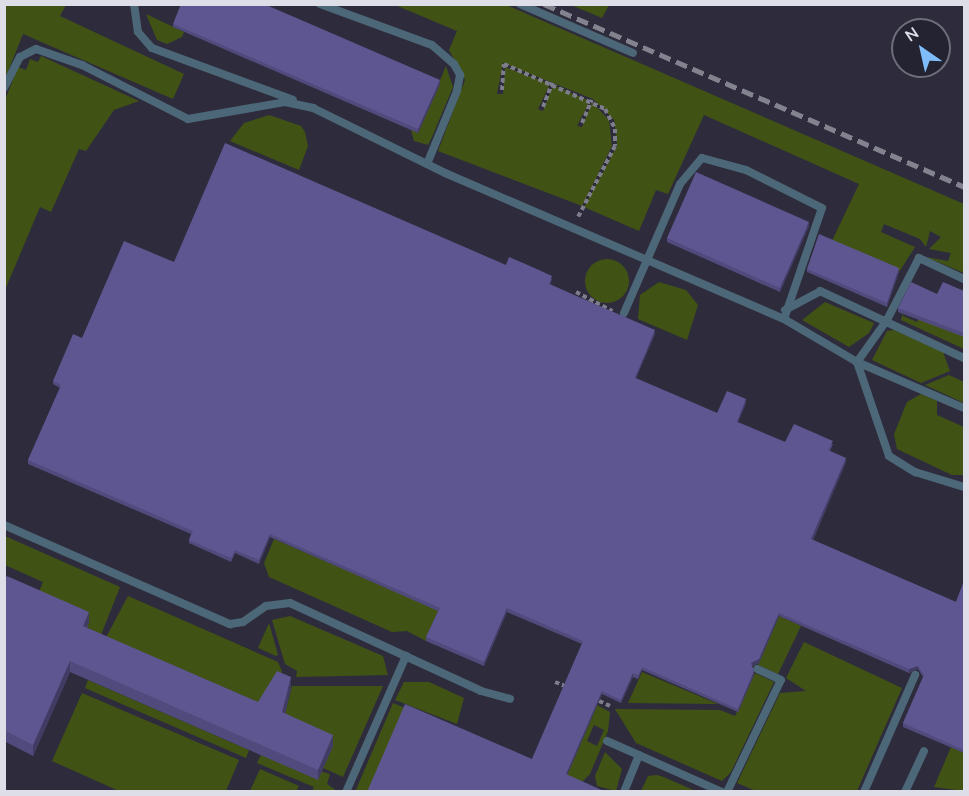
<!DOCTYPE html>
<style>
body{margin:0}
#map{position:relative;width:969px;height:796px;overflow:hidden;background:#2e2c3c;font-family:"Nunito Sans",sans-serif}
div>[style]{position:absolute}
[style*='--x']{left:calc(var(--x)*1px);top:calc(var(--y)*1px);width:calc(var(--w)*1px);rotate:calc(var(--a)*1deg)}
.green>*{inset:0;background:#405314}
.round{border-radius:50%}
.path>*{height:4px;margin-top:-2px;transform-origin:0;background:repeating-linear-gradient(90deg,#7e7d8b 0 4.5px,transparent 0 7.5px)}
.service>*{height:8px;margin:-4px;padding:0 4px;transform-origin:4px;border-radius:4px;background:#4c6878}
.rail>*{height:4.5px;margin-top:-2.25px;transform-origin:0;background:repeating-linear-gradient(90deg,#83828f 0 12px,transparent 0 18px)}
.wall>*{inset:0;background:#514a7c}
.shaded-wall>*{inset:0;background:#423c65}
.building>*{inset:0;background:#5e5690}
span{translate:-50% -50%;white-space:nowrap;text-align:center;line-height:1.15;-webkit-text-stroke:5px #242332;paint-order:stroke}
.frame{position:absolute;inset:0;border:6px solid #dedee8;pointer-events:none}
.north{position:absolute;left:891px;top:18px;width:60px;height:60px;box-sizing:border-box;background:#242332;border:2px solid #6e6e7b;border-radius:50%;rotate:326deg;font-size:16px;font-weight:700;line-height:24px;text-align:center;color:#dedee8}
.north::after{content:'';display:block;margin:auto;width:21px;height:27px;background:#7ebdf9;clip-path:polygon(50% 0,100% 100%,50% 72%,0 100%)}
</style>
<div id="map">
<div class="green">
<div style="clip-path:polygon(5px 4px,66px 5px,60px 16px,184px 74px,173px 99px,23px 34px,5px 79px)"></div>
<div style="clip-path:polygon(395px 5px,506px 5px,964px 204px,964px 273px,926px 257px,948px 261px,951px 253px,929px 249px,941px 237px,930px 231px,926px 247px,920px 239px,884px 224px,881px 232px,915px 247px,899px 272px,831px 243px,859px 184px,704px 115px,668px 194px,656px 190px,639px 231px,584px 207px,617px 146px,614px 120px,593px 99px,503px 63px,497px 94px,503px 94px,505px 67px,550px 84px,538px 109px,543px 111px,553px 85px,590px 101px,577px 126px,582px 127px,592px 102px,609px 120px,612px 146px,582px 206px,438px 151px,465px 80px,449px 50px,457px 31px)"></div>
<div style="clip-path:polygon(571px 5px,609px 5px,602px 18px)"></div>
<div style="clip-path:polygon(146px 14px,184px 32px,182px 37px,167px 44px,157px 40px)"></div>
<div style="clip-path:polygon(41px 56px,139px 101px,114px 110px,86px 151px,79px 149px,51px 212px,40px 207px,5px 290px,5px 100px,18px 67px,26px 70px,30px 59px,38px 62px)"></div>
<div style="clip-path:polygon(446px 66px,453px 87px,432px 137px,428px 145px,414px 141px,411px 130px,418px 133px)"></div>
<div style="clip-path:polygon(269px 115px,301px 126px,305px 132px,308px 146px,299px 170px,230px 141px,244px 123px)"></div>
<div class="round" style="left:585px;top:259px;width:44px;height:44px"></div>
<div style="clip-path:polygon(659px 282px,686px 290px,698px 305px,687px 340px,638px 319px,640px 295px)"></div>
<div style="clip-path:polygon(909px 291px,903px 316px,917px 322px,920px 317px,964px 336px,964px 349px,901px 320px)"></div>
<div style="clip-path:polygon(825px 302px,874px 323px,869px 333px,849px 347px,802px 320px)"></div>
<div style="clip-path:polygon(894px 330px,943px 352px,950px 371px,921px 383px,872px 360px,887px 331px)"></div>
<div style="clip-path:polygon(949px 375px,964px 382px,964px 403px,925px 385px)"></div>
<div style="clip-path:polygon(921px 394px,937px 401px,937px 415px,964px 427px,964px 475px,952px 475px,897px 449px,894px 434px,907px 402px)"></div>
<div style="clip-path:polygon(5px 536px,120px 587px,101px 635px,36px 599px,43px 582px,5px 565px)"></div>
<div style="clip-path:polygon(274px 539px,440px 611px,426px 641px,407px 631px,392px 632px,269px 577px,264px 563px)"></div>
<div style="clip-path:polygon(128px 596px,278px 662px,282px 671px,272px 695px,260px 708px,102px 645px)"></div>
<div style="clip-path:polygon(290px 616px,383px 656px,388px 675px,296px 677px,297px 671px,285px 664px,272px 620px)"></div>
<div style="clip-path:polygon(779px 616px,801px 626px,778px 674px,758px 665px)"></div>
<div style="clip-path:polygon(269px 623px,278px 655px,276px 656px,258px 648px)"></div>
<div style="clip-path:polygon(804px 642px,902px 688px,857px 791px,756px 791px,737px 783px,780px 693px,806px 691px,786px 678px)"></div>
<div style="clip-path:polygon(642px 672px,718px 704px,628px 703px)"></div>
<div style="clip-path:polygon(755px 673px,774px 682px,731px 772px,722px 781px,636px 743px,615px 709px,720px 710px,735px 716px)"></div>
<div style="clip-path:polygon(88px 680px,249px 750px,246px 758px,85px 688px)"></div>
<div style="clip-path:polygon(404px 682px,429px 682px,464px 698px,457px 724px,395px 700px)"></div>
<div style="clip-path:polygon(292px 686px,383px 686px,343px 777px,323px 768px,284px 718px)"></div>
<div style="clip-path:polygon(82px 693px,239px 760px,226px 791px,119px 791px,52px 761px)"></div>
<div style="clip-path:polygon(393px 703px,405px 708px,368px 791px,355px 792px)"></div>
<div style="clip-path:polygon(evenodd,597px 705px,610px 712px,608px 731px,590px 774px,582px 782px,567px 775px,597px 705px,594px 725px,604px 730px,597px 746px,587px 741px,594px 725px)"></div>
<div style="clip-path:polygon(951px 747px,964px 753px,964px 791px,934px 787px)"></div>
<div style="clip-path:polygon(605px 752px,622px 769px,616px 791px,597px 786px,595px 776px)"></div>
<div style="clip-path:polygon(261px 755px,330px 774px,327px 784px,337px 791px,312px 791px,314px 787px,257px 763px)"></div>
<div style="clip-path:polygon(260px 769px,299px 786px,296px 791px,250px 791px)"></div>
<div style="clip-path:polygon(656px 775px,661px 776px,696px 791px,641px 791px,648px 776px)"></div>
</div>
<div class="path">
<div style="--x:502;--y:90;--w:26;--a:-86"></div>
<div style="--x:504;--y:64;--w:111;--a:24"></div>
<div style="--x:605;--y:109;--w:22;--a:63"></div>
<div style="--x:615;--y:129;--w:17;--a:90"></div>
<div style="--x:615;--y:146;--w:80;--a:117.5"></div>
<div style="--x:543;--y:107;--w:26;--a:-69"></div>
<div style="--x:582;--y:123;--w:25;--a:-67"></div>
<div style="--x:576;--y:292;--w:41;--a:27.8"></div>
<div style="--x:555;--y:682;--w:11;--a:22"></div>
<div style="--x:599;--y:701;--w:12;--a:24"></div>
</div>
<div class="service">
<div style="--x:134;--y:4;--w:28;--a:82"></div>
<div style="--x:138;--y:32;--w:21;--a:49"></div>
<div style="--x:152;--y:48;--w:150;--a:20.2"></div>
<div style="--x:320;--y:4;--w:119;--a:20.1"></div>
<div style="--x:432;--y:45;--w:29;--a:41"></div>
<div style="--x:454;--y:64;--w:13;--a:61"></div>
<div style="--x:460;--y:75;--w:16;--a:101"></div>
<div style="--x:457;--y:91;--w:79;--a:112.3"></div>
<div style="--x:520;--y:4;--w:123;--a:23.4"></div>
<div style="--x:4;--y:88;--w:35;--a:-63"></div>
<div style="--x:20;--y:57;--w:18;--a:-27"></div>
<div style="--x:36;--y:49;--w:49;--a:19.2"></div>
<div style="--x:82;--y:65;--w:119;--a:27"></div>
<div style="--x:188;--y:119;--w:98;--a:-9.9"></div>
<div style="--x:285;--y:102;--w:29;--a:12"></div>
<div style="--x:313;--y:108;--w:147;--a:26.2"></div>
<div style="--x:445;--y:173;--w:369;--a:23.3"></div>
<div style="--x:784;--y:319;--w:85;--a:30.5"></div>
<div style="--x:857;--y:362;--w:99;--a:71.2"></div>
<div style="--x:889;--y:456;--w:31;--a:32"></div>
<div style="--x:915;--y:472;--w:51;--a:17"></div>
<div style="--x:964;--y:279;--w:50;--a:-155"></div>
<div style="--x:919;--y:258;--w:70;--a:117.3"></div>
<div style="--x:887;--y:320;--w:52;--a:125.5"></div>
<div style="--x:857;--y:362;--w:116;--a:23.3"></div>
<div style="--x:785;--y:310;--w:40;--a:-28"></div>
<div style="--x:820;--y:291;--w:159;--a:25"></div>
<div style="--x:624;--y:313;--w:141;--a:-66.5"></div>
<div style="--x:680;--y:184;--w:34;--a:-50"></div>
<div style="--x:702;--y:158;--w:46;--a:15.3"></div>
<div style="--x:746;--y:170;--w:85;--a:26.6"></div>
<div style="--x:822;--y:208;--w:117;--a:108.9"></div>
<div style="--x:4;--y:525;--w:247;--a:23.7"></div>
<div style="--x:230;--y:624;--w:13;--a:-9"></div>
<div style="--x:243;--y:622;--w:28;--a:-35"></div>
<div style="--x:266;--y:606;--w:24;--a:-7"></div>
<div style="--x:290;--y:603;--w:210;--a:24.7"></div>
<div style="--x:481;--y:691;--w:30;--a:15"></div>
<div style="--x:607;--y:741;--w:126;--a:23.9"></div>
<div style="--x:346;--y:792;--w:149;--a:-66.2"></div>
<div style="--x:624;--y:792;--w:40;--a:-68"></div>
<div style="--x:727;--y:792;--w:124;--a:-64.3"></div>
<div style="--x:781;--y:680;--w:26;--a:-155"></div>
<div style="--x:864;--y:792;--w:128;--a:-66.4"></div>
<div style="--x:905;--y:792;--w:45;--a:-65.1"></div>
</div>
<div class="rail">
<div style="--x:544;--y:4;--w:458;--a:23.5"></div>
</div>
<div class="wall">
<div style="clip-path:polygon(173px 24px,440px 84px,418px 133px,173px 27px)"></div>
<div style="clip-path:polygon(809px 226px,780px 292px,667px 242px,667px 238px)"></div>
<div style="clip-path:polygon(174px 262px,506px 265px,552px 279px,550px 284px,655px 334px,636px 378px,717px 413px,746px 403px,738px 422px,785px 442px,833px 444px,830px 451px,846px 462px,813px 540px,956px 602px,964px 581px,964px 753px,903px 727px,903px 723px,923px 677px,918px 669px,909px 673px,779px 616px,759px 663px,752px 666px,754px 675px,738px 712px,642px 670px,638px 679px,633px 677px,621px 703px,602px 694px,567px 775px,532px 759px,582px 644px,507px 612px,484px 666px,426px 641px,426px 637px,438px 611px,270px 537px,259px 564px,235px 553px,231px 562px,189px 543px,189px 540px,191px 534px,28px 464px,28px 460px,60px 388px,53px 384px,53px 381px,82px 338px)"></div>
<div style="clip-path:polygon(807px 269px,899px 272px,887px 307px,807px 272px)"></div>
<div style="clip-path:polygon(964px 291px,964px 337px,898px 312px,898px 308px,937px 294px)"></div>
<div style="clip-path:polygon(4px 580px,89px 622px,87px 628px,258px 702px,291px 688px,285px 713px,333px 746px,318px 780px,70px 672px,33px 756px,4px 741px)"></div>
</div>
<div class="shaded-wall">
<div style="clip-path:polygon(440px 80px,440px 84px,418px 133px,418px 129px)"></div>
<div style="clip-path:polygon(809px 222px,809px 226px,780px 292px,780px 288px)"></div>
<div style="clip-path:polygon(899px 268px,899px 272px,887px 307px,887px 303px)"></div>
<div style="clip-path:polygon(655px 330px,655px 334px,635px 381px,635px 378px)"></div>
<div style="clip-path:polygon(746px 399px,746px 403px,737px 425px,737px 422px)"></div>
<div style="clip-path:polygon(846px 458px,846px 462px,811px 543px,811px 539px)"></div>
<div style="clip-path:polygon(270px 534px,270px 537px,259px 564px,259px 560px)"></div>
<div style="clip-path:polygon(507px 608px,507px 612px,484px 666px,484px 662px)"></div>
<div style="clip-path:polygon(89px 612px,89px 622px,83px 637px,83px 626px)"></div>
<div style="clip-path:polygon(779px 613px,779px 616px,759px 663px,751px 667px,751px 663px)"></div>
<div style="clip-path:polygon(70px 661px,70px 672px,33px 756px,33px 745px)"></div>
<div style="clip-path:polygon(918px 666px,918px 669px,909px 673px,909px 669px)"></div>
<div style="clip-path:polygon(754px 671px,754px 675px,738px 712px,738px 709px)"></div>
<div style="clip-path:polygon(633px 673px,633px 677px,621px 703px,621px 700px)"></div>
<div style="clip-path:polygon(291px 677px,291px 688px,282px 723px,282px 712px)"></div>
<div style="clip-path:polygon(602px 691px,602px 694px,566px 778px,566px 774px)"></div>
<div style="clip-path:polygon(333px 735px,333px 746px,318px 780px,318px 770px)"></div>
</div>
<div class="building">
<div style="clip-path:polygon(181px 4px,264px 4px,440px 80px,418px 129px,173px 24px)"></div>
<div style="clip-path:polygon(225px 143px,506px 265px,509px 257px,530px 266px,552px 276px,549px 284px,655px 330px,635px 378px,717px 413px,727px 391px,746px 399px,737px 422px,785px 442px,794px 424px,833px 441px,828px 450px,846px 458px,811px 539px,956px 602px,964px 581px,964px 750px,903px 723px,924px 675px,918px 666px,909px 669px,779px 613px,759px 659px,751px 663px,754px 671px,738px 709px,642px 667px,638px 675px,633px 673px,621px 700px,602px 691px,566px 774px,606px 792px,367px 792px,405px 704px,532px 759px,583px 641px,507px 608px,484px 662px,426px 637px,440px 608px,270px 534px,259px 560px,235px 550px,231px 558px,189px 540px,193px 531px,28px 460px,61px 385px,53px 381px,73px 334px,82px 338px,124px 241px,174px 262px)"></div>
<div style="clip-path:polygon(696px 172px,809px 222px,780px 288px,667px 238px)"></div>
<div style="clip-path:polygon(819px 234px,899px 268px,887px 303px,807px 269px)"></div>
<div style="clip-path:polygon(911px 282px,937px 294px,943px 282px,964px 291px,964px 333px,898px 308px)"></div>
<div style="clip-path:polygon(7px 576px,89px 612px,83px 626px,258px 702px,277px 671px,291px 677px,282px 712px,333px 735px,318px 770px,70px 661px,33px 745px,4px 730px,4px 580px)"></div>
</div>
<div class="frame"></div>
<div class="north">N</div>
</div>
